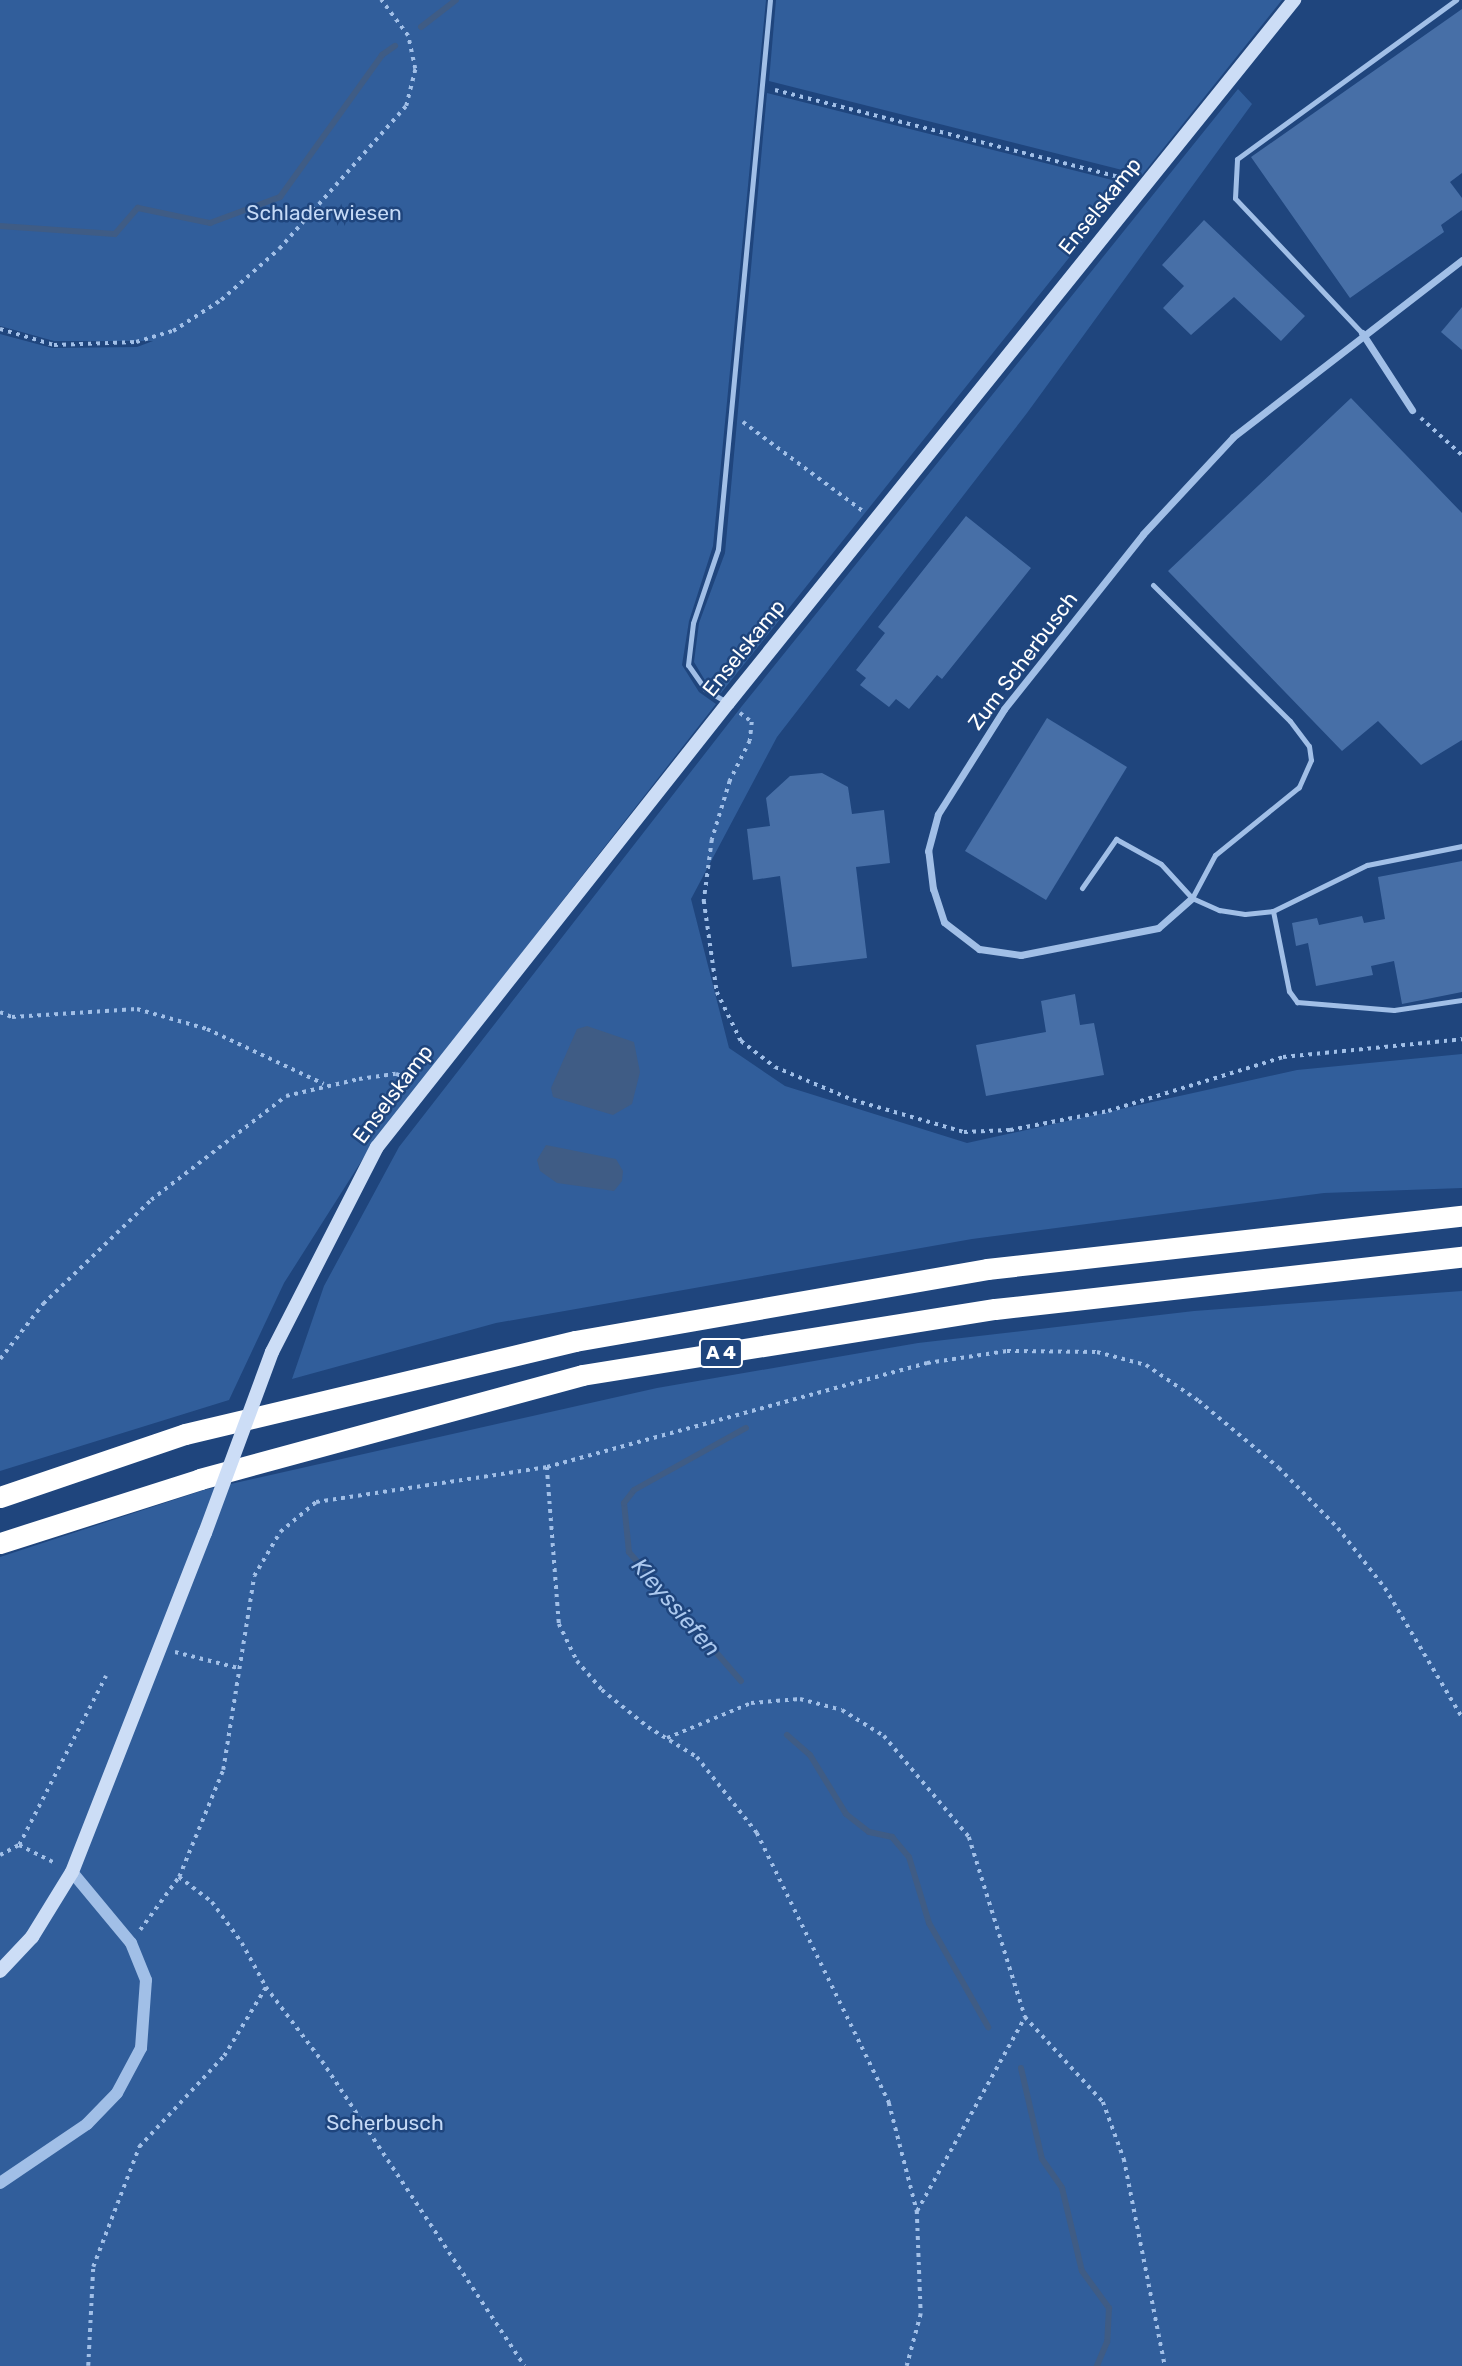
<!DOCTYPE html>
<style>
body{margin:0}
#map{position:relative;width:1462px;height:2366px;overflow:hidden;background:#1f457d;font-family:Rubik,sans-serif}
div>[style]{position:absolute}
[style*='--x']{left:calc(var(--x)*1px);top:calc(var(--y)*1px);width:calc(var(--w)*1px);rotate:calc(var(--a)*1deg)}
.green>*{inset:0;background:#315e9b}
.water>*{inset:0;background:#3f5c85}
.stream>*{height:6px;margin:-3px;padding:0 3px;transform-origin:3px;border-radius:3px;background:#3f5c85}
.building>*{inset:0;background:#476fa7}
.path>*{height:3.5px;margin-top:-1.75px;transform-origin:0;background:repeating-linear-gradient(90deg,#a1bfe7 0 3.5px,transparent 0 8.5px)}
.service>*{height:5px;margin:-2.5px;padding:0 2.5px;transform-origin:2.5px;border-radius:2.5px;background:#a1bfe7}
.minor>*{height:7px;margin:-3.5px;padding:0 3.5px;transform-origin:3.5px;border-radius:3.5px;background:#a1bfe7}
.tertiary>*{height:12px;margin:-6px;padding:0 6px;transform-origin:6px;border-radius:6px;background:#a1bfe7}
.secondary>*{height:14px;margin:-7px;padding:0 7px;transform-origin:7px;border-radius:7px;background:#ccddf6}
.motorway>*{height:21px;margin:-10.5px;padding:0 10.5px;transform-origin:10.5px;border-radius:10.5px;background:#fff}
.secondary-bridge>*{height:14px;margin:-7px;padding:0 7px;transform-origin:7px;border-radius:7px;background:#ccddf6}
span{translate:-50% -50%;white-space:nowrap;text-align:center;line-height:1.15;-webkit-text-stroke:5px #1f457d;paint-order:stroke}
.shield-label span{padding:2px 5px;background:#1f457d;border:2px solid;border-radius:5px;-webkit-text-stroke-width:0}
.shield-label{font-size:19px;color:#fff;font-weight:700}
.street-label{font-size:21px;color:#fff}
.park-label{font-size:21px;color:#c5daf6}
.water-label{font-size:23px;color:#acc9ef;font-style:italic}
</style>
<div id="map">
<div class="green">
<div style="clip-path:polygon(0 0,766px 0,713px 546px,689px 621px,682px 665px,699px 692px,716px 704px,371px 1146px,284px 1283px,229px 1400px,0 1471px,0 334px,52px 348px,137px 347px,153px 341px,54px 341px,0 326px)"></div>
<div style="clip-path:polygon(776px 0,1282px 0,1142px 175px,769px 81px)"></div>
<div style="clip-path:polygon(1238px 89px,1252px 104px,1027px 413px,777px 737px,691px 899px,729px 1048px,785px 1086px,967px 1143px,1297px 1070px,1462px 1054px,1462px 1188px,1324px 1193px,972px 1239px,496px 1323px,292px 1379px,324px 1286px,399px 1147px,742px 706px)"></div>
<div style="clip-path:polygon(767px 93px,1128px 184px,721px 693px,706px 682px,694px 662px,699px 623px,725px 553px)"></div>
<div style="clip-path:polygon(1462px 1291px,1462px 2366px,0 2366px,0 1557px,204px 1490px,657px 1388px,918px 1343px,1194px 1311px)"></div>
</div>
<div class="water">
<div style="clip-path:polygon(587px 1026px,634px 1042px,640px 1072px,632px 1104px,613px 1115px,553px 1097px,551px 1088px,577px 1029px)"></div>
<div style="clip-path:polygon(546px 1145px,616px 1159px,623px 1171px,622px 1181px,614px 1191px,557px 1183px,540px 1171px,537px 1160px)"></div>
</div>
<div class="stream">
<div style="--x:421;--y:27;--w:44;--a:-37.6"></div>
<div style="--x:0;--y:226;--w:115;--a:4"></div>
<div style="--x:115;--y:234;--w:35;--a:-49"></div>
<div style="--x:138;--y:208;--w:74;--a:11.8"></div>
<div style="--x:210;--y:223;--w:75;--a:-20.4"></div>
<div style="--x:280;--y:197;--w:175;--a:-54.3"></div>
<div style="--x:382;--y:55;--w:16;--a:-35"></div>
<div style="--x:741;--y:1681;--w:171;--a:-131"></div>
<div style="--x:629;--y:1552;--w:49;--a:-95.8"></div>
<div style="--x:624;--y:1503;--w:16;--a:-52"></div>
<div style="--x:634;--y:1490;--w:128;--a:-29"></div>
<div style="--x:787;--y:1735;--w:30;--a:41"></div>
<div style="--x:810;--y:1755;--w:69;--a:58.6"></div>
<div style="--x:846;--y:1814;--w:29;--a:38"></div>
<div style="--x:869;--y:1832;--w:24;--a:12"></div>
<div style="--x:892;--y:1837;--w:26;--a:50"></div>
<div style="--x:909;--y:1857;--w:69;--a:73.1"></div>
<div style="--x:929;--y:1923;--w:120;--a:60.4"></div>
<div style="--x:1021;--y:2068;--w:93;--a:77"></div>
<div style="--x:1042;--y:2159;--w:35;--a:55"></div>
<div style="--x:1062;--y:2188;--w:85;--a:76.5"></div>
<div style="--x:1082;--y:2271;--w:46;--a:53.9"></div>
<div style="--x:1109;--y:2308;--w:34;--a:93"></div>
<div style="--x:1107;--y:2342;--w:26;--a:113"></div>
</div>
<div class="building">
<div style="clip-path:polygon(1462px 9px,1462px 173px,1450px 182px,1462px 198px,1462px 210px,1441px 225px,1444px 232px,1350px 298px,1251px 157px)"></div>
<div style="clip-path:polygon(1204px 220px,1305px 316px,1281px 341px,1234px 297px,1191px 335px,1163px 308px,1184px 286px,1162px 265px)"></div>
<div style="clip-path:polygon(1462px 307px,1462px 350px,1441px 332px)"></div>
<div style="clip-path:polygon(1351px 398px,1462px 513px,1462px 740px,1421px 765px,1378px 721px,1342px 751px,1168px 571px)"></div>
<div style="clip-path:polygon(966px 516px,1031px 568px,942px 679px,937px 675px,909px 709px,896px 699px,889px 707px,860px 685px,866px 678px,856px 670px,885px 633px,878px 627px)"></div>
<div style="clip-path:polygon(1047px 718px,1127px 767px,1046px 900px,965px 851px)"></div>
<div style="clip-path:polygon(822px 773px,848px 787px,852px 814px,884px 810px,890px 863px,856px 867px,867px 958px,792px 967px,780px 876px,753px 880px,747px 829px,770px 826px,766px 798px,790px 776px)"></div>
<div style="clip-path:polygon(1462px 861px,1462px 992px,1402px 1004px,1394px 961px,1371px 966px,1373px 975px,1316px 986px,1308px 943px,1296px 946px,1292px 923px,1317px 918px,1319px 925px,1362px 916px,1364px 923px,1385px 919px,1378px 877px)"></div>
<div style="clip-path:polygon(1075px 994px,1080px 1025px,1094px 1023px,1104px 1075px,986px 1096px,976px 1045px,1046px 1032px,1041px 1001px)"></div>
</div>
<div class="path">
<div style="--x:775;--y:90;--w:364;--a:14.2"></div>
<div style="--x:0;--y:329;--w:56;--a:16.5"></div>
<div style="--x:54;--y:345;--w:82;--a:-2.1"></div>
<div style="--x:136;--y:342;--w:39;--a:-17"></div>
<div style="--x:173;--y:331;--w:57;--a:-32.9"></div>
<div style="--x:221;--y:300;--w:77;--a:-41.3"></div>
<div style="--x:279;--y:249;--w:191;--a:-48.4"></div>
<div style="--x:406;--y:106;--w:38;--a:-76"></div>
<div style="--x:415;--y:69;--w:34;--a:-102"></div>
<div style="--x:408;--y:36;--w:45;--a:-126.9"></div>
<div style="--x:1421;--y:418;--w:55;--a:42.1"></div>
<div style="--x:743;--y:422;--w:149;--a:36.6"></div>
<div style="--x:740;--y:713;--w:15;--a:37"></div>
<div style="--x:752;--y:722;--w:19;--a:96"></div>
<div style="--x:750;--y:741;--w:45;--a:116.6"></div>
<div style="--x:730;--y:781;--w:62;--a:107"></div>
<div style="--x:712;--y:840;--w:62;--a:97.5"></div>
<div style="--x:704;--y:901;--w:92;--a:81.9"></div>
<div style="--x:717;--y:992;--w:55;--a:63.9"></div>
<div style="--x:741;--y:1041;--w:43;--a:37.4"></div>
<div style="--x:775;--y:1067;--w:85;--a:22.9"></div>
<div style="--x:853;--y:1100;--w:116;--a:16.1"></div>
<div style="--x:964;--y:1132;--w:46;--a:-2.5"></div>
<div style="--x:1010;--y:1130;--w:100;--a:-11"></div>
<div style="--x:1108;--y:1111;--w:183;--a:-17.1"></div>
<div style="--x:1283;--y:1057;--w:180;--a:-5.7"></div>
<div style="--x:0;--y:1012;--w:13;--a:23"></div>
<div style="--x:12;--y:1017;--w:125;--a:-3.7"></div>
<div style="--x:137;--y:1009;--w:73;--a:15.9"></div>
<div style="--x:207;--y:1029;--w:129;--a:25.2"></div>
<div style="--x:0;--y:1359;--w:70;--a:-52"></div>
<div style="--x:43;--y:1304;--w:150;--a:-43.9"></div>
<div style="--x:151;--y:1200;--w:170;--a:-37.6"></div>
<div style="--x:286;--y:1096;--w:75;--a:-13.1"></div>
<div style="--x:359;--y:1079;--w:37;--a:-8"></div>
<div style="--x:396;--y:1074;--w:15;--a:20"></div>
<div style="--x:547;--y:1467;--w:157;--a:85.6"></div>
<div style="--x:559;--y:1624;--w:41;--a:64.1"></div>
<div style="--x:577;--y:1661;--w:38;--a:49"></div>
<div style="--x:602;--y:1690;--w:59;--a:38.8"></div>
<div style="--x:648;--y:1727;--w:57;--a:31.5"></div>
<div style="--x:697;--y:1757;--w:97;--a:51.7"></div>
<div style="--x:757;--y:1833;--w:301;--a:63.9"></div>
<div style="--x:889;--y:2103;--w:112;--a:75.5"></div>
<div style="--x:917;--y:2211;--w:103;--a:87.8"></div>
<div style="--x:921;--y:2314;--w:54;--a:105.1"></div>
<div style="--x:175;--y:1652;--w:65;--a:14.3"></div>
<div style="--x:667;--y:1738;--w:91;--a:-22.6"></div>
<div style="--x:751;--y:1703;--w:49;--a:-4.7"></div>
<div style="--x:800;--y:1699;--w:43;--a:14.7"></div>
<div style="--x:842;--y:1710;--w:49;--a:31.8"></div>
<div style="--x:884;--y:1736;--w:132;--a:49.9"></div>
<div style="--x:969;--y:1837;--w:189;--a:72.7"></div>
<div style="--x:19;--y:1845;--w:190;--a:-62.8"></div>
<div style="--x:0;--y:1855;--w:21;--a:-28"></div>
<div style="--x:19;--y:1845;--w:42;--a:26.6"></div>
<div style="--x:179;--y:1877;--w:41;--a:37.1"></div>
<div style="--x:212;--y:1902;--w:51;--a:53.8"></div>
<div style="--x:242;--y:1943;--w:50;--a:61.4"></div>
<div style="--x:266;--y:1987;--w:93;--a:52.9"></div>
<div style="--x:322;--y:2061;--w:366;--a:56.4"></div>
<div style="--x:140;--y:1930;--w:66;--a:-53.7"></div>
<div style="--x:179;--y:1877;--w:116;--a:-67.6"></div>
<div style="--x:223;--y:1770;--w:196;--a:-80.9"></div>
<div style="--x:254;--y:1576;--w:51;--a:-59.4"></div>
<div style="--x:280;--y:1532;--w:47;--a:-39.8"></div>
<div style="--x:316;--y:1502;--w:234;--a:-8.6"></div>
<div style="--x:547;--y:1467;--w:394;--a:-15.3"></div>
<div style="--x:927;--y:1363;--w:81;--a:-8.5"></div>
<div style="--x:1007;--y:1351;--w:90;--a:0.6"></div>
<div style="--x:1097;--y:1352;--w:51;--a:14.9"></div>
<div style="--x:1146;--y:1365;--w:64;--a:34.2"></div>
<div style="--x:1199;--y:1401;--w:104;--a:39.9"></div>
<div style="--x:1279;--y:1468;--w:84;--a:45.5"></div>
<div style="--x:1338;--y:1528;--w:76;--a:51.9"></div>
<div style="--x:1385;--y:1588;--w:150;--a:59.2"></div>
<div style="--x:917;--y:2211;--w:222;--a:-60.9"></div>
<div style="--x:1025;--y:2017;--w:115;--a:47.5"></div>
<div style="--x:1103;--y:2102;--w:61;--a:69.8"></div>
<div style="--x:1124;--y:2159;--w:211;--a:78.8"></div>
<div style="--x:88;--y:2366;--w:99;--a:-87.1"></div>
<div style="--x:93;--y:2267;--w:129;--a:-69"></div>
<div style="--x:139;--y:2147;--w:125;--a:-47"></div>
<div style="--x:224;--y:2056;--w:81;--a:-58.7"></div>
</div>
<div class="service">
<div style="--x:1362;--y:333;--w:185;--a:-133.3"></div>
<div style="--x:1235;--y:198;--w:39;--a:-87"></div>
<div style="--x:1237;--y:159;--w:271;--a:-36"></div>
<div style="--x:1153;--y:585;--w:193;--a:44.8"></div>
<div style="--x:1290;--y:721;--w:31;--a:53"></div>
<div style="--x:1309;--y:746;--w:14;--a:82"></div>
<div style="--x:1311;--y:760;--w:30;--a:114"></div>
<div style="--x:1299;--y:787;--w:108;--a:141"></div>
<div style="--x:1215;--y:855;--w:49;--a:118.1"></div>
<div style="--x:728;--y:703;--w:27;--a:-149"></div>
<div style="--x:705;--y:689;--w:29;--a:-125"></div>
<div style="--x:688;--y:665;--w:42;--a:-83.2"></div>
<div style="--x:693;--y:623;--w:78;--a:-71.3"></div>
<div style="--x:718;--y:549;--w:551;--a:-84.59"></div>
<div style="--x:1082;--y:888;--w:60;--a:-55.2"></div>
<div style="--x:1116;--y:839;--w:51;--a:29.1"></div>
<div style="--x:1161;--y:864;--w:46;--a:47.6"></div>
<div style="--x:1192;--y:898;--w:30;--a:24"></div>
<div style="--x:1219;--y:910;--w:26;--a:9"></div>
<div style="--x:1245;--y:914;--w:28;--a:-6"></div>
<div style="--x:1273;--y:911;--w:105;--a:-26.1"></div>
<div style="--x:1367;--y:865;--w:97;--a:-11.3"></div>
<div style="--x:1273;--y:911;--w:82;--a:78.7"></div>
<div style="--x:1289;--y:991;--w:14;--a:54"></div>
<div style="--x:1297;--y:1002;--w:97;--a:4.7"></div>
<div style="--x:1394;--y:1010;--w:69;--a:-8.4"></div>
</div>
<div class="minor">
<div style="--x:1362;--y:333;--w:92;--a:57"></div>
<div style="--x:1192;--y:898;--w:45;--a:138.6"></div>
<div style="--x:1158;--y:928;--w:140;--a:168.9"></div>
<div style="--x:1021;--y:955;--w:42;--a:-171.9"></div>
<div style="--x:979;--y:949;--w:44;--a:-142.4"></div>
<div style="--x:944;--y:922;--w:35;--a:-108"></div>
<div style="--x:933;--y:889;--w:38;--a:-97"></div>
<div style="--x:928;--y:851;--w:38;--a:-75"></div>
<div style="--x:938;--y:814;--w:124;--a:-57.8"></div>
<div style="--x:1004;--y:709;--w:223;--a:-51.5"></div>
<div style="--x:1143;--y:534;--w:132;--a:-47.1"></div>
<div style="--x:1233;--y:437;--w:289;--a:-37.7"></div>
</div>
<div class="tertiary">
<div style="--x:0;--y:2183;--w:105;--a:-34.1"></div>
<div style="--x:87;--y:2124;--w:43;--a:-45.9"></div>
<div style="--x:117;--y:2093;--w:51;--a:-61.9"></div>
<div style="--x:141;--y:2048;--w:68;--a:-85.8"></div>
<div style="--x:146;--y:1980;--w:40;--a:-112"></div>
<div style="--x:131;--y:1943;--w:92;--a:-129.7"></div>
</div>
<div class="secondary">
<div style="--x:272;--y:1352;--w:230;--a:-62.9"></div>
<div style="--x:377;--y:1147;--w:566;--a:-51.67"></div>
<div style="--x:728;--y:703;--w:903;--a:-51.16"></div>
<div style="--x:0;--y:1971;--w:47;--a:-46.7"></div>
<div style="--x:32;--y:1937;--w:76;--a:-58.4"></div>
<div style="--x:72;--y:1872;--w:364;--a:-68.6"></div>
</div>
<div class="motorway">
<div style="--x:0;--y:1497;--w:195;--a:-18.8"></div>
<div style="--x:185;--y:1434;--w:401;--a:-13.4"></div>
<div style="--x:575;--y:1341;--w:418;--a:-9.9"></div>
<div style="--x:987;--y:1269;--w:478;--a:-6.4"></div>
<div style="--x:0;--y:1543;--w:210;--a:-17.7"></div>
<div style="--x:200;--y:1479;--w:396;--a:-15.2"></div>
<div style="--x:582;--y:1375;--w:418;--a:-9.1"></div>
<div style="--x:995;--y:1309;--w:470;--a:-6.4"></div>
</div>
<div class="secondary-bridge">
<div style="--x:205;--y:1533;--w:193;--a:-69.7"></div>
</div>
<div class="shield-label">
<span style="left:721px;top:1353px">A 4</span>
</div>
<div class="street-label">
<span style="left:1100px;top:206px;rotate:-51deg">Enselskamp</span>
<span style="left:744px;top:648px;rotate:-51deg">Enselskamp</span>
<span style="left:1023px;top:661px;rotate:-53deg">Zum Scherbusch</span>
<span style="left:393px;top:1094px;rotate:-53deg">Enselskamp</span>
</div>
<div class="park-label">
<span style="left:324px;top:213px">Schladerwiesen</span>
<span style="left:385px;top:2123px">Scherbusch</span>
</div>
<div class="water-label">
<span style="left:676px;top:1607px;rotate:49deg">Kleyssiefen</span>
</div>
</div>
